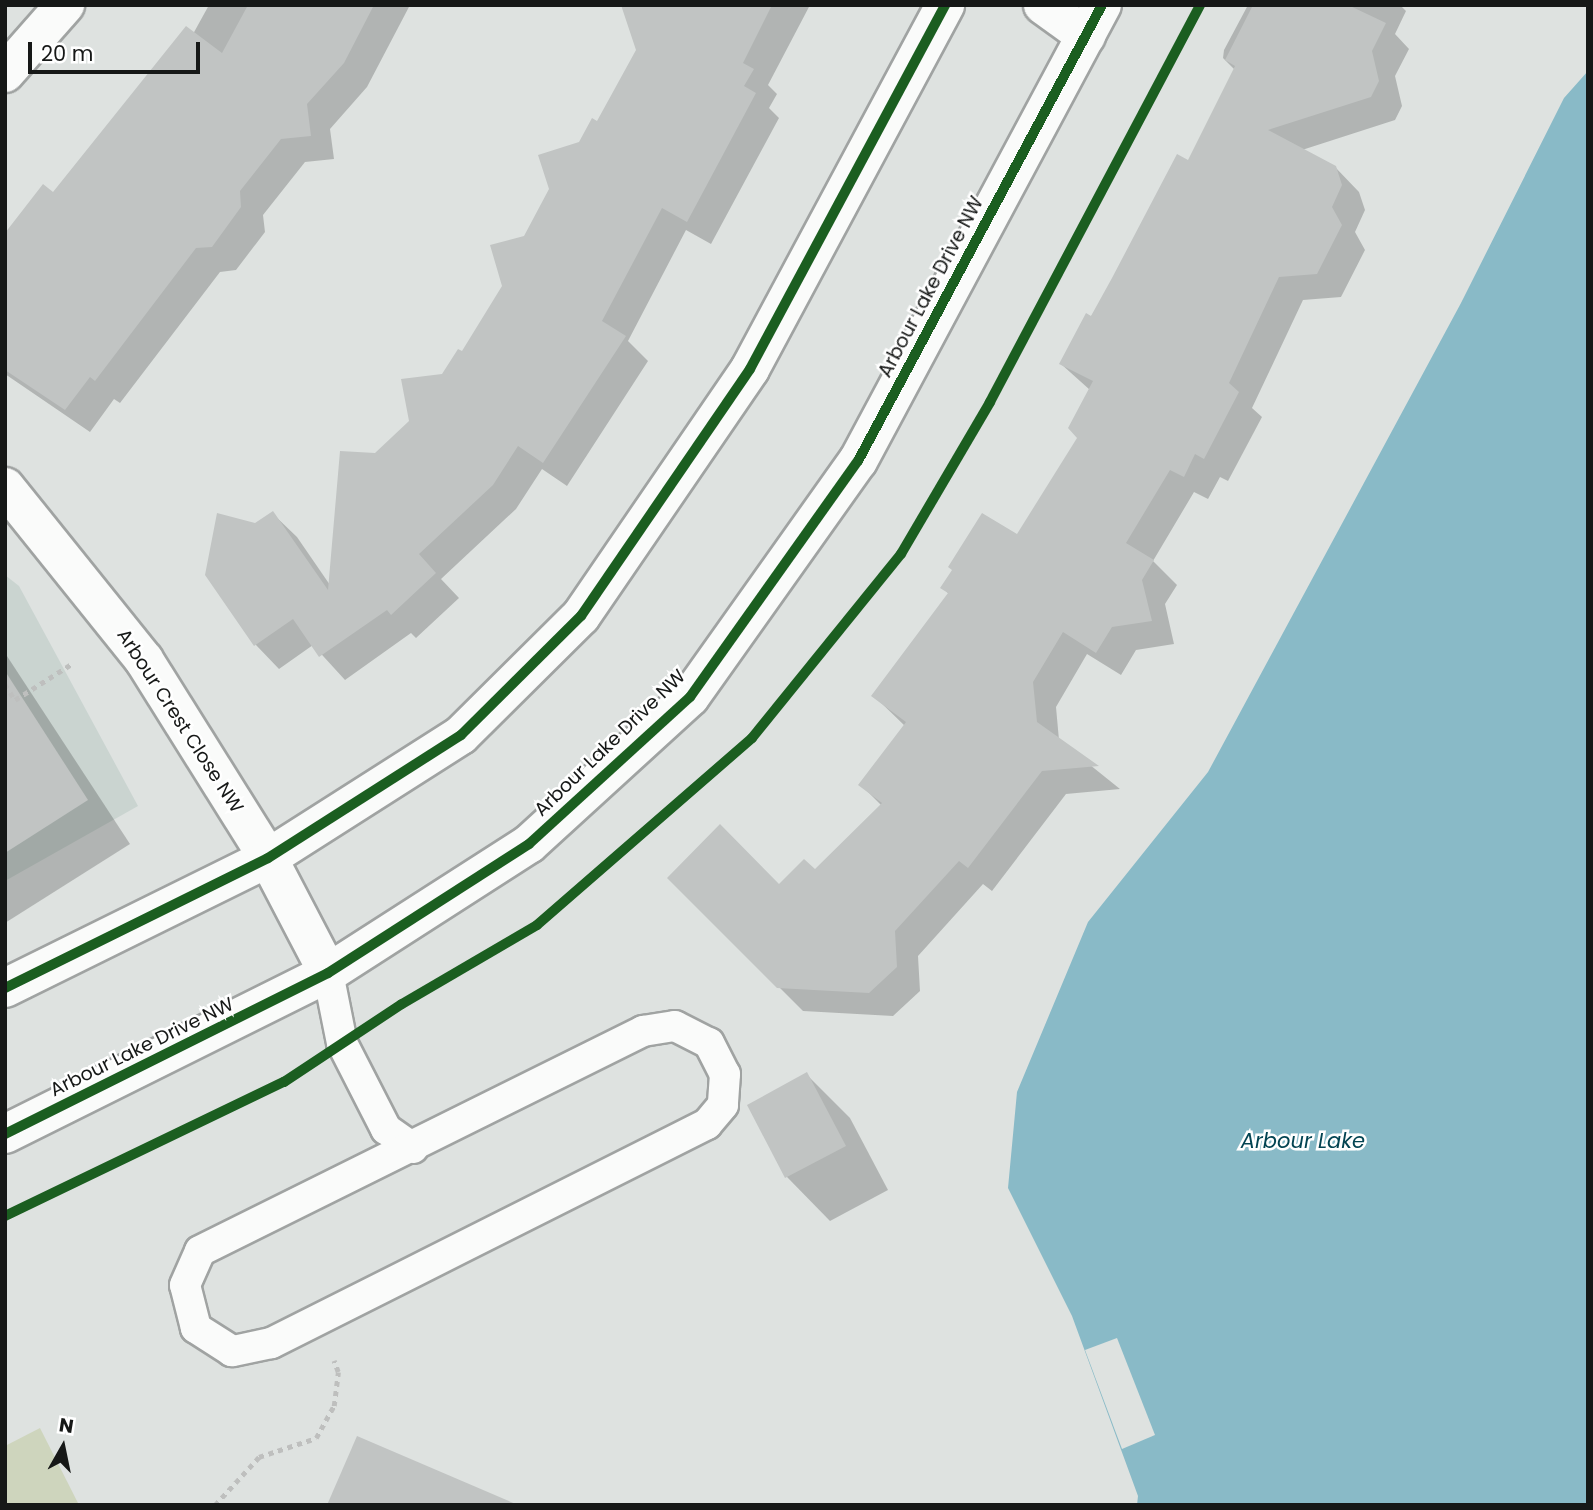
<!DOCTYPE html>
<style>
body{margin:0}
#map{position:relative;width:1593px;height:1510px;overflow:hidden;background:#dee2e0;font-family:Poppins,sans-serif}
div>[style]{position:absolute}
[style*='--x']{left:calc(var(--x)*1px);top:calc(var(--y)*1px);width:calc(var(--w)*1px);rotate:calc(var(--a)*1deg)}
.built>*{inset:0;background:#cad4d0}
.green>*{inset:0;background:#ced5bd}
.water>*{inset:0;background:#89bac7}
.pier>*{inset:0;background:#dee2e0}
.shadow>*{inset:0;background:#0003}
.building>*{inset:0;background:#c1c4c3}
.path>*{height:4.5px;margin-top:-2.25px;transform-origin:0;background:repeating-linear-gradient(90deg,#bebfbe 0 5px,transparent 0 10px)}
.roads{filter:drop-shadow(2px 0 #a0a3a2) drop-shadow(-2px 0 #a0a3a2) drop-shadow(0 2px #a0a3a2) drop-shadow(0 -2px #a0a3a2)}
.service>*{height:30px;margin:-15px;padding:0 15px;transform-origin:15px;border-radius:15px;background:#fafbfa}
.minor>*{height:38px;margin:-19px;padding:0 19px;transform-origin:19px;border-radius:19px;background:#fafbfa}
.tertiary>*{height:38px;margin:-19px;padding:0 19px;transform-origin:19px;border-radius:19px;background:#fafbfa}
.cycleway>*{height:10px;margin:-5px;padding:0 5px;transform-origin:5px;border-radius:5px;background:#1b5e20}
span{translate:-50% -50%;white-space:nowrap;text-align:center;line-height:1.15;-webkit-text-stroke:5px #fff;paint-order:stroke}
.street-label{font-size:19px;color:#161817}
.water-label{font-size:21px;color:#034452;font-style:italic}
.frame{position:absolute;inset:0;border:7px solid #161817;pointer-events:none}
.north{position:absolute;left:28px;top:1412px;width:70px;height:70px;-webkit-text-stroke:5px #fff;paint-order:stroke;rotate:9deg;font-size:19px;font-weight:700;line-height:28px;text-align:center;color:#161817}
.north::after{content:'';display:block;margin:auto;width:24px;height:32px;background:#161817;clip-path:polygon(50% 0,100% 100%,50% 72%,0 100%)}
.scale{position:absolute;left:28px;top:42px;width:172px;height:32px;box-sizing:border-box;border:4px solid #161817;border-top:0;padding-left:9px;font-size:21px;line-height:24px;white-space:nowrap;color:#161817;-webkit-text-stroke:5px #fff;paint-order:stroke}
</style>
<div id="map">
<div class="built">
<div style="clip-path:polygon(5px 575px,19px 586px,138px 806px,5px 881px)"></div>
</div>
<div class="green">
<div style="clip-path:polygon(40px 1428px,79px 1505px,5px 1505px,5px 1446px)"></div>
</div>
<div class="water">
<div style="clip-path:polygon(1588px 71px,1588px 1505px,1137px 1505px,1138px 1496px,1072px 1316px,1008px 1188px,1017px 1092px,1088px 922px,1208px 772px,1461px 303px,1564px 98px)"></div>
</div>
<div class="pier">
<div style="clip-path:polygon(1117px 1338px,1155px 1435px,1122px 1449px,1085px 1350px)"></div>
</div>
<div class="shadow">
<div style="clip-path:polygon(209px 5px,410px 5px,367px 87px,330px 129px,334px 159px,305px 162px,263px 215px,265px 232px,236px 270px,220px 272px,120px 403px,114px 399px,90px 432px,5px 374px,5px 235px,53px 195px,193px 34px)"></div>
<div style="clip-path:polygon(646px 5px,810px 5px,768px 85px,777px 94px,769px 108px,779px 118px,711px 244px,686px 230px,628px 341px,648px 361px,567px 486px,542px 469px,516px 509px,441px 579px,459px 598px,416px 638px,411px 633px,345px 680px,313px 645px,279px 669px,256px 645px,256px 525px,273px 514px,297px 537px,330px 585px,375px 455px,411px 421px,462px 354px,504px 286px,525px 237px,581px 143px,598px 124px,638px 50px)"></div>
<div style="clip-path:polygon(1248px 5px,1400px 5px,1406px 11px,1395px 34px,1409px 49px,1395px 76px,1402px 106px,1395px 120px,1302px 150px,1335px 167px,1359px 192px,1365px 210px,1355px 232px,1365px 250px,1341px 297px,1303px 300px,1252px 408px,1262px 417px,1228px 481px,1220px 477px,1208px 499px,1194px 492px,1153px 561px,1177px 585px,1165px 604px,1174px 644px,1136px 650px,1121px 675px,1087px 654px,1056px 707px,1059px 740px,1120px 789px,1066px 794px,992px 891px,983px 884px,918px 956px,920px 991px,893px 1016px,803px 1011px,670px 878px,779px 886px,815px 872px,882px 806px,861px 785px,905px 726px,874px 696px,949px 594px,943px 588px,1018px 536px,1079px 438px,1090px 390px,1061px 364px,1189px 162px,1235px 70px,1223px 58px,1224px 50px)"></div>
<div style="clip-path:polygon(5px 653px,130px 844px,5px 923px)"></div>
<div style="clip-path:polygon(807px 1075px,850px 1118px,888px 1190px,830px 1221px,787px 1177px,749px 1105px)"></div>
</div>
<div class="building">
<div style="clip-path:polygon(248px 5px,374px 5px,344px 63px,307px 104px,311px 136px,281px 139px,240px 191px,241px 207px,212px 247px,196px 248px,95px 381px,90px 377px,65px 410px,5px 370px,5px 233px,43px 184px,53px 192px,186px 26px,222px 53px)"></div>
<div style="clip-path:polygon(621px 5px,772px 5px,743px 63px,754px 69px,744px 86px,756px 93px,687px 222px,662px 208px,602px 321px,626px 336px,543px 463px,518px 446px,493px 485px,419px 554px,436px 573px,391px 615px,387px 610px,319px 657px,293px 619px,254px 646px,205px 575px,217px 513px,255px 523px,273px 511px,328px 590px,340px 451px,375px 453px,409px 421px,401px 379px,442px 374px,458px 349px,462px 351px,502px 286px,490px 245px,524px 236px,549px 189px,538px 155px,579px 142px,592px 118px,597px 121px,636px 50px)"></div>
<div style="clip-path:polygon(1253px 5px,1348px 5px,1386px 23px,1372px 51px,1379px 81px,1371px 97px,1268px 130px,1336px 166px,1342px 185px,1332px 207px,1342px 225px,1317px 274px,1279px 277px,1229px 383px,1239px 392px,1204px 459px,1195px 454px,1184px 477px,1170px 470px,1126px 543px,1154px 560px,1142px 580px,1152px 621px,1112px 627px,1096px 653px,1063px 632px,1033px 682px,1037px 722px,1099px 766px,1042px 771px,968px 868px,959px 861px,895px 931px,897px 967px,869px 993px,777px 988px,667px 878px,720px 824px,779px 884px,804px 859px,815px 869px,882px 803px,858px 785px,906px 722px,871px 696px,948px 593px,940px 588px,952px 570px,948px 567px,982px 513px,1017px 534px,1077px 438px,1068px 428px,1093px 381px,1059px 364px,1086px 313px,1091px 316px,1112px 278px,1177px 154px,1188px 160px,1235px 66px,1225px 60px)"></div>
<div style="clip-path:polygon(5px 671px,88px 800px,5px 853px)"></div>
<div style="clip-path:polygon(807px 1072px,846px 1146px,785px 1178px,747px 1105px)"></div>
<div style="clip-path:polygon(357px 1436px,518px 1505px,327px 1505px)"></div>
</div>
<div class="path">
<div style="--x:5;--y:684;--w:19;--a:58"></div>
<div style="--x:15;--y:700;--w:69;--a:-32.5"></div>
<div style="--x:215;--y:1505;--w:65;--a:-47.5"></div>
<div style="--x:259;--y:1457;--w:60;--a:-18.4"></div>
<div style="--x:316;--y:1438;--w:37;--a:-61"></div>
<div style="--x:334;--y:1406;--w:34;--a:-83"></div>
<div style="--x:338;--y:1372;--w:12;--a:-110"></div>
</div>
<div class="roads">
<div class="service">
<div style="--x:328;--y:973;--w:71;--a:78.7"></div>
<div style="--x:342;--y:1043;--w:97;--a:62.9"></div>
<div style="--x:386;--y:1129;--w:33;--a:35"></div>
<div style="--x:675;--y:1026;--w:38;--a:27"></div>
<div style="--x:709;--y:1043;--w:35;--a:63"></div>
<div style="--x:725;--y:1074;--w:31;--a:94"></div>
<div style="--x:723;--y:1105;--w:25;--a:130"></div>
<div style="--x:707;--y:1124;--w:488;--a:153.3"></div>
<div style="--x:271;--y:1343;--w:40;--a:168"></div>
<div style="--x:232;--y:1351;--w:43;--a:-147.4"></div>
<div style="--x:196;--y:1328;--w:44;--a:-104.3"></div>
<div style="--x:185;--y:1285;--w:37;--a:-66"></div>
<div style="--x:200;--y:1251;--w:495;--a:-26.4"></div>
<div style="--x:643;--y:1031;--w:32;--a:-9"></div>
</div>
<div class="minor">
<div style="--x:1043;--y:5;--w:53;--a:35.8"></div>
<div style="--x:5;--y:73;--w:91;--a:-48.6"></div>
<div style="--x:5;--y:487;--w:222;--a:51.2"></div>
<div style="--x:144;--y:660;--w:234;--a:57.9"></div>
<div style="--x:268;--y:858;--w:130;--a:62.4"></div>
</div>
<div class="tertiary">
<div style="--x:5;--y:988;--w:293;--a:-26.3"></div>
<div style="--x:268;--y:858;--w:229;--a:-32.5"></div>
<div style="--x:461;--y:735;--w:169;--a:-44.8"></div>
<div style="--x:581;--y:616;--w:299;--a:-55.6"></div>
<div style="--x:750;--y:369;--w:413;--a:-61.8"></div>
<div style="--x:5;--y:1134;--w:361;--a:-26.5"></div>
<div style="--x:328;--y:973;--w:239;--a:-32.7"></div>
<div style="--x:529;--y:844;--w:218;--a:-42.4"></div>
<div style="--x:690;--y:697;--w:290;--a:-54.6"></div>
<div style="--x:858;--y:461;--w:517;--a:-61.85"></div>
</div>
</div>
<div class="cycleway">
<div style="--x:5;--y:988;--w:293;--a:-26.3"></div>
<div style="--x:268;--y:858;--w:229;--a:-32.5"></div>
<div style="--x:461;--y:735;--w:169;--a:-44.8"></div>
<div style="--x:581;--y:616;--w:299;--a:-55.6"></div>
<div style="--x:750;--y:369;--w:413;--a:-61.8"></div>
<div style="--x:5;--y:1134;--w:361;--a:-26.5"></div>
<div style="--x:328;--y:973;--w:239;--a:-32.7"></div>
<div style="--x:529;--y:844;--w:218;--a:-42.4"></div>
<div style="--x:690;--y:697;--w:290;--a:-54.6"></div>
<div style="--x:858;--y:461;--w:517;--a:-61.85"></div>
<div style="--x:5;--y:1216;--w:310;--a:-25.7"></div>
<div style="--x:284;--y:1082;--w:141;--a:-33.5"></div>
<div style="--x:402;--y:1004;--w:156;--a:-30.3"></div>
<div style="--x:537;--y:925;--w:285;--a:-41"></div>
<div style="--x:752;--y:738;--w:237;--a:-51"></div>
<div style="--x:901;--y:554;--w:176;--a:-59.6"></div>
<div style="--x:990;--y:402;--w:449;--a:-62.1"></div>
</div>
<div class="street-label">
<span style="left:931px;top:287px;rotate:-62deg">Arbour Lake Drive NW</span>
<span style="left:180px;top:721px;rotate:57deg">Arbour Crest Close NW</span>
<span style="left:610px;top:743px;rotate:-44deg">Arbour Lake Drive NW</span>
<span style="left:142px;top:1047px;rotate:-26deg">Arbour Lake Drive NW</span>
</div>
<div class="water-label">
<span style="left:1303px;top:1141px">Arbour Lake</span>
</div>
<div class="frame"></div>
<div class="north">N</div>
<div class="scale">20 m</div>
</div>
